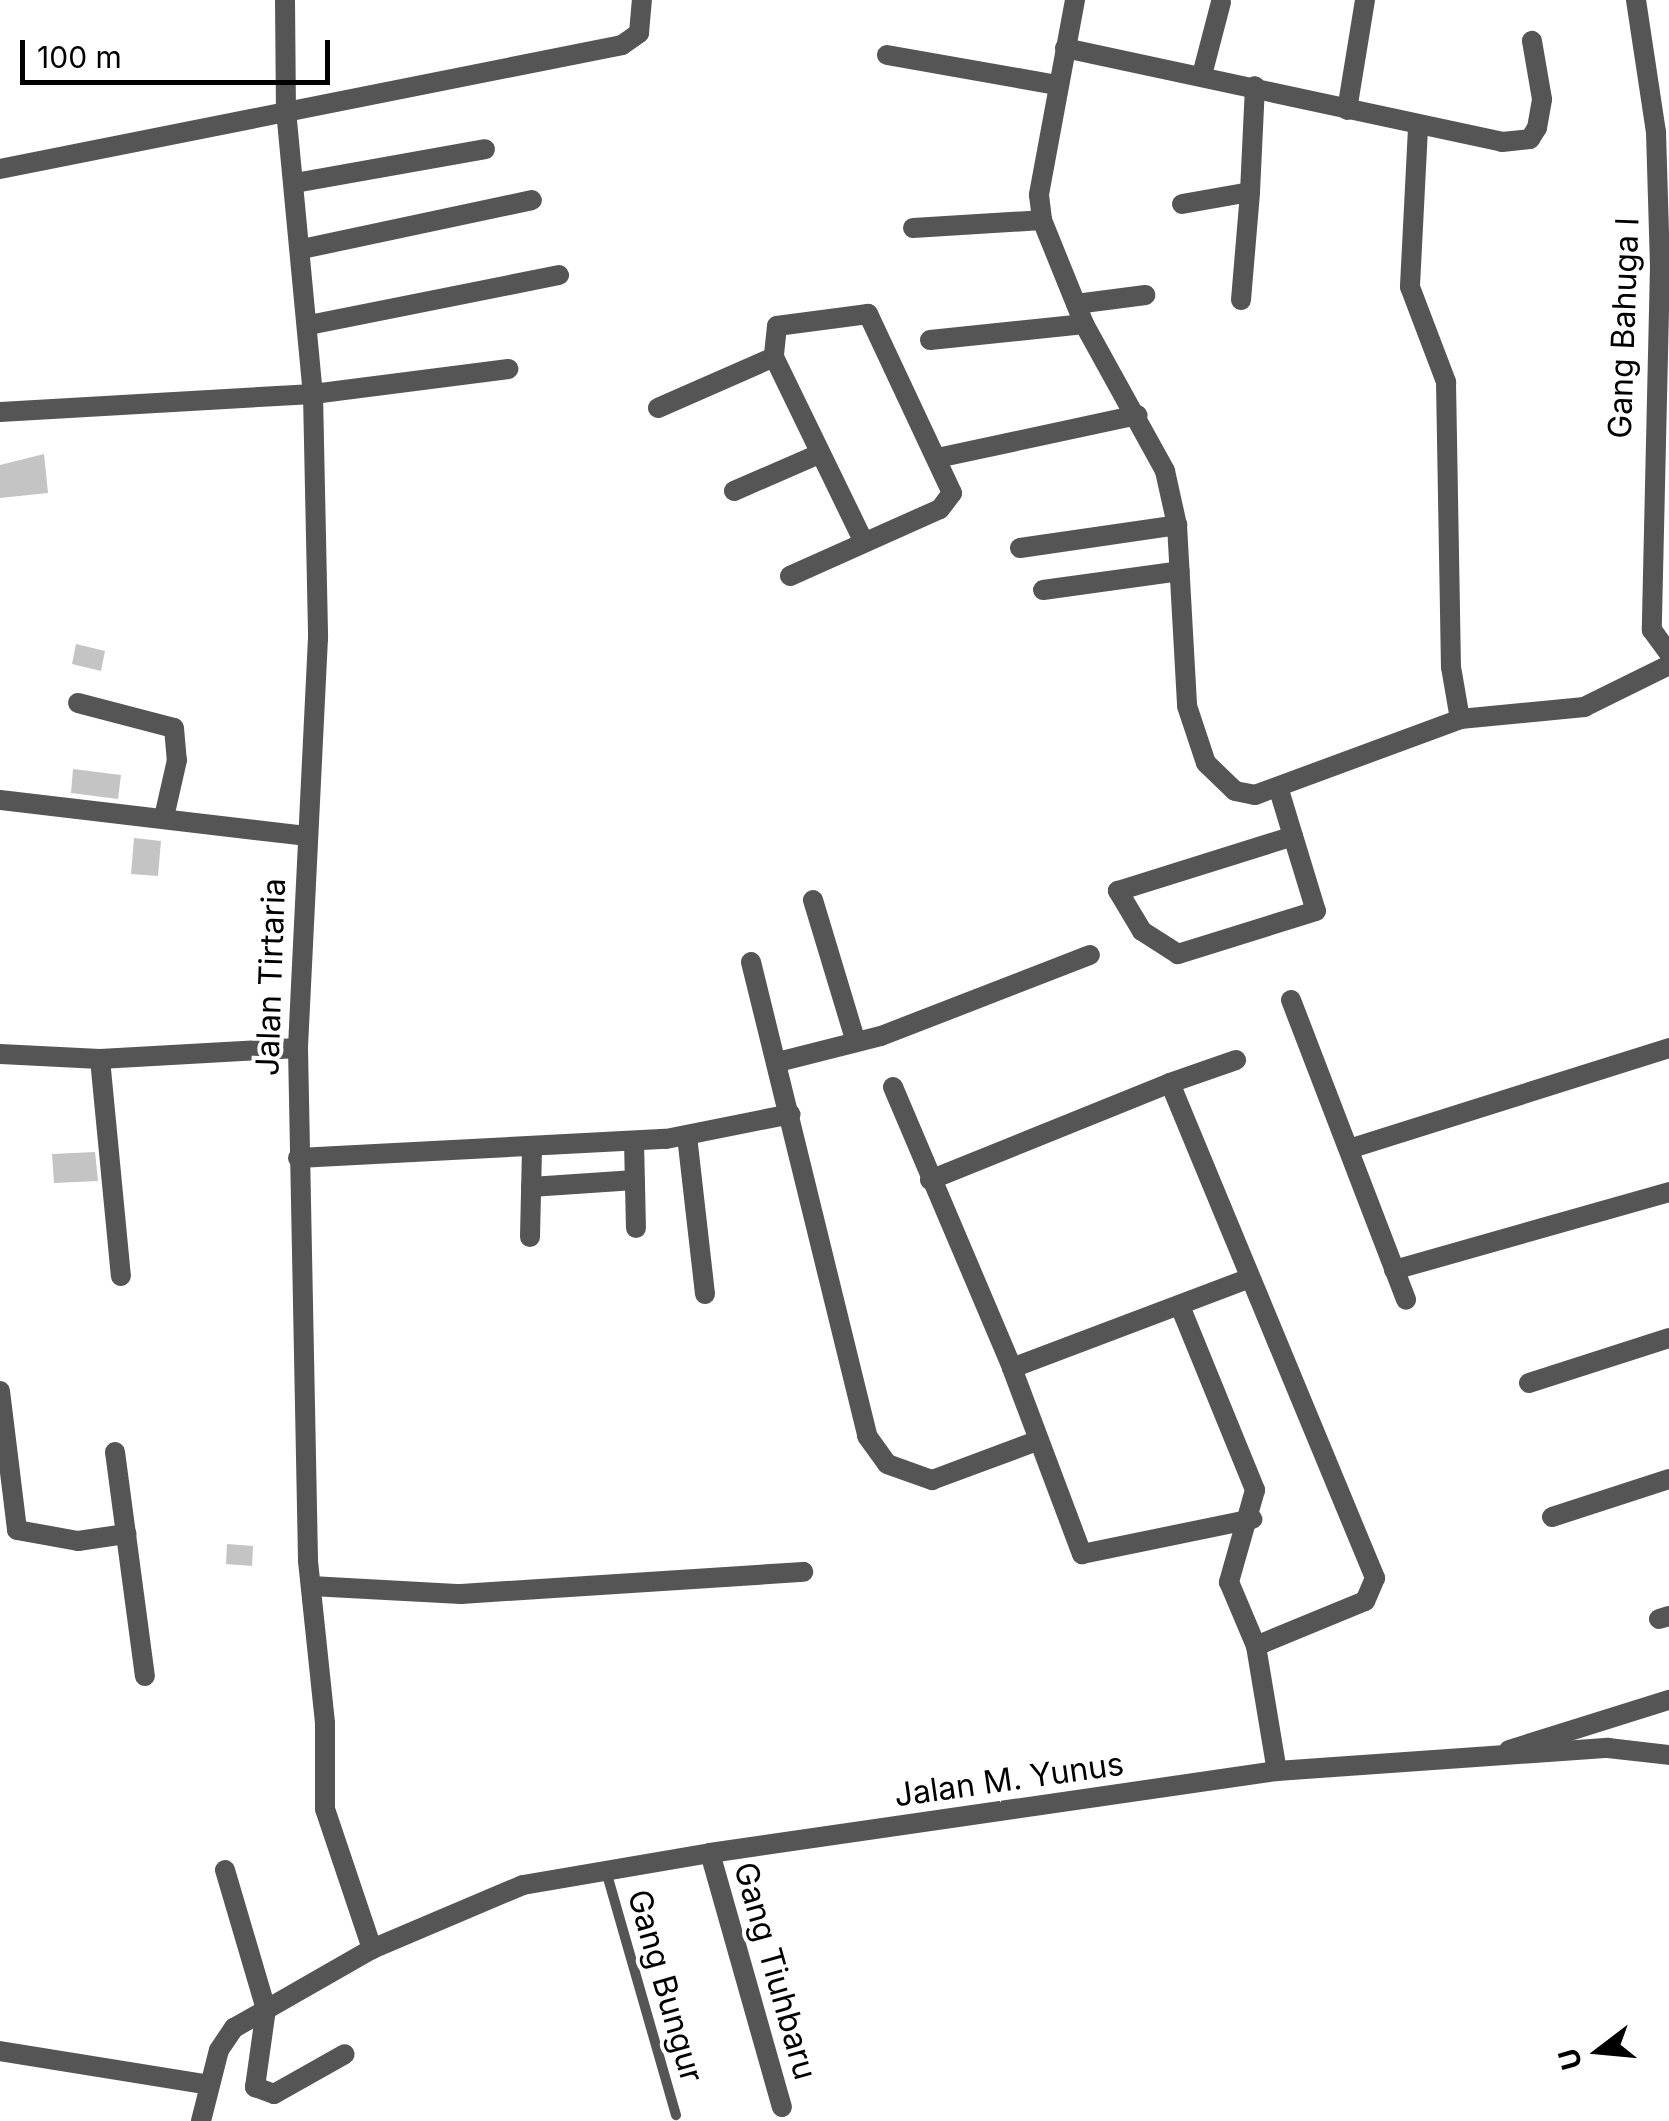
<!DOCTYPE html>
<style>
body{margin:0}
#map{position:relative;width:1669px;height:2121px;overflow:hidden;background:#fff;font-family:Inter,sans-serif}
div>[style]{position:absolute}
[style*='--x']{left:calc(var(--x)*1px);top:calc(var(--y)*1px);width:calc(var(--w)*1px);rotate:calc(var(--a)*1deg)}
.building>*{inset:0;background:#c4c4c4}
.service>*{height:10px;margin:-5px;padding:0 5px;transform-origin:5px;border-radius:5px;background:#555}
.minor>*{height:20px;margin:-10px;padding:0 10px;transform-origin:10px;border-radius:10px;background:#555}
.tertiary>*{height:20px;margin:-10px;padding:0 10px;transform-origin:10px;border-radius:10px;background:#555}
span{translate:-50% -50%;white-space:nowrap;text-align:center;line-height:1.15;-webkit-text-stroke:8px #fff;paint-order:stroke}
.street-label{font-size:32px;color:#000}
.north{position:absolute;left:1549px;top:2001px;width:100px;height:100px;-webkit-text-stroke:8px #fff;paint-order:stroke;rotate:254deg;font-size:28px;font-weight:700;line-height:40px;text-align:center;color:#000}
.north::after{content:'';display:block;margin:auto;width:35px;height:45px;background:#000;clip-path:polygon(50% 0,100% 100%,50% 72%,0 100%)}
.scale{position:absolute;left:20px;top:40px;width:310px;height:45px;box-sizing:border-box;border:5px solid #000;border-top:0;padding-left:12px;font-size:30px;line-height:35px;white-space:nowrap;color:#000;-webkit-text-stroke:8px #fff;paint-order:stroke}
</style>
<div id="map">
<div class="building">
<div style="clip-path:polygon(44px 454px,48px 493px,0 498px,0 465px)"></div>
<div style="clip-path:polygon(76px 644px,105px 651px,101px 671px,72px 664px)"></div>
<div style="clip-path:polygon(73px 769px,121px 775px,118px 799px,71px 793px)"></div>
<div style="clip-path:polygon(134px 838px,161px 841px,158px 876px,131px 874px)"></div>
<div style="clip-path:polygon(95px 1152px,98px 1181px,54px 1183px,52px 1154px)"></div>
<div style="clip-path:polygon(227px 1544px,253px 1546px,252px 1566px,226px 1564px)"></div>
</div>
<div class="service">
<div style="--x:606;--y:1871;--w:254;--a:74"></div>
</div>
<div class="minor">
<div style="--x:1075;--y:0;--w:198;--a:100.5"></div>
<div style="--x:1039;--y:195;--w:25;--a:83"></div>
<div style="--x:1042;--y:220;--w:112;--a:68"></div>
<div style="--x:1084;--y:324;--w:168;--a:61.1"></div>
<div style="--x:1165;--y:471;--w:55;--a:77.5"></div>
<div style="--x:1177;--y:525;--w:181;--a:86.8"></div>
<div style="--x:1187;--y:706;--w:60;--a:71.6"></div>
<div style="--x:1206;--y:763;--w:40;--a:44"></div>
<div style="--x:1235;--y:791;--w:20;--a:11"></div>
<div style="--x:1255;--y:795;--w:219;--a:-20.3"></div>
<div style="--x:1460;--y:719;--w:125;--a:-5.5"></div>
<div style="--x:1584;--y:707;--w:95;--a:-26.3"></div>
<div style="--x:1636;--y:0;--w:134;--a:81.4"></div>
<div style="--x:1656;--y:132;--w:134;--a:88.3"></div>
<div style="--x:1660;--y:266;--w:364;--a:91.3"></div>
<div style="--x:1652;--y:630;--w:29;--a:54"></div>
<div style="--x:1065;--y:48;--w:447;--a:12.1"></div>
<div style="--x:1502;--y:142;--w:28;--a:-6"></div>
<div style="--x:1530;--y:139;--w:13;--a:-58"></div>
<div style="--x:1537;--y:128;--w:29;--a:-80"></div>
<div style="--x:1542;--y:99;--w:59;--a:-99.8"></div>
<div style="--x:887;--y:55;--w:173;--a:10"></div>
<div style="--x:1202;--y:75;--w:75;--a:-75.4"></div>
<div style="--x:1347;--y:110;--w:111;--a:-80.7"></div>
<div style="--x:1418;--y:128;--w:159;--a:92.9"></div>
<div style="--x:1410;--y:287;--w:102;--a:69.2"></div>
<div style="--x:1446;--y:382;--w:285;--a:89"></div>
<div style="--x:1451;--y:667;--w:53;--a:80.2"></div>
<div style="--x:0;--y:169;--w:634;--a:-11.27"></div>
<div style="--x:622;--y:45;--w:21;--a:-35"></div>
<div style="--x:639;--y:33;--w:33;--a:-85"></div>
<div style="--x:295;--y:183;--w:193;--a:-10.1"></div>
<div style="--x:1182;--y:204;--w:69;--a:-10"></div>
<div style="--x:1250;--y:192;--w:106;--a:-87.3"></div>
<div style="--x:913;--y:228;--w:129;--a:-3.5"></div>
<div style="--x:302;--y:249;--w:235;--a:-12"></div>
<div style="--x:1241;--y:300;--w:108;--a:-85.2"></div>
<div style="--x:1076;--y:304;--w:70;--a:-7.4"></div>
<div style="--x:309;--y:325;--w:255;--a:-11.3"></div>
<div style="--x:930;--y:340;--w:155;--a:-5.9"></div>
<div style="--x:658;--y:408;--w:127;--a:-23.7"></div>
<div style="--x:0;--y:412;--w:314;--a:-3.3"></div>
<div style="--x:313;--y:394;--w:197;--a:-7.3"></div>
<div style="--x:942;--y:457;--w:200;--a:-12.1"></div>
<div style="--x:734;--y:491;--w:93;--a:-23.5"></div>
<div style="--x:1020;--y:548;--w:159;--a:-8.3"></div>
<div style="--x:790;--y:576;--w:164;--a:-24.1"></div>
<div style="--x:940;--y:509;--w:20;--a:-53"></div>
<div style="--x:952;--y:493;--w:198;--a:-115.1"></div>
<div style="--x:868;--y:314;--w:92;--a:172.5"></div>
<div style="--x:777;--y:326;--w:31;--a:96"></div>
<div style="--x:774;--y:357;--w:206;--a:64.1"></div>
<div style="--x:1043;--y:590;--w:138;--a:-7.9"></div>
<div style="--x:78;--y:703;--w:99;--a:14.6"></div>
<div style="--x:174;--y:728;--w:32;--a:85"></div>
<div style="--x:177;--y:760;--w:58;--a:102.8"></div>
<div style="--x:1279;--y:790;--w:48;--a:73.1"></div>
<div style="--x:1293;--y:836;--w:78;--a:73"></div>
<div style="--x:1316;--y:911;--w:145;--a:162.7"></div>
<div style="--x:1178;--y:954;--w:43;--a:-147.4"></div>
<div style="--x:1142;--y:931;--w:47;--a:-121"></div>
<div style="--x:1118;--y:891;--w:183;--a:-17.4"></div>
<div style="--x:0;--y:800;--w:308;--a:6.7"></div>
<div style="--x:813;--y:900;--w:148;--a:73.2"></div>
<div style="--x:751;--y:962;--w:488;--a:76.2"></div>
<div style="--x:867;--y:1436;--w:34;--a:54"></div>
<div style="--x:887;--y:1464;--w:48;--a:19.6"></div>
<div style="--x:932;--y:1480;--w:112;--a:-20.4"></div>
<div style="--x:1291;--y:1000;--w:321;--a:69"></div>
<div style="--x:0;--y:1054;--w:100;--a:2.9"></div>
<div style="--x:100;--y:1059;--w:198;--a:-3.2"></div>
<div style="--x:100;--y:1059;--w:218;--a:84.5"></div>
<div style="--x:778;--y:1062;--w:106;--a:-14.2"></div>
<div style="--x:881;--y:1036;--w:224;--a:-21.2"></div>
<div style="--x:1170;--y:1083;--w:70;--a:-19.2"></div>
<div style="--x:893;--y:1087;--w:305;--a:67"></div>
<div style="--x:1012;--y:1368;--w:254;--a:-20.7"></div>
<div style="--x:687;--y:1136;--w:159;--a:83.5"></div>
<div style="--x:634;--y:1141;--w:87;--a:88.7"></div>
<div style="--x:1349;--y:1149;--w:336;--a:-17.5"></div>
<div style="--x:298;--y:1158;--w:368;--a:-3"></div>
<div style="--x:666;--y:1139;--w:127;--a:-11.3"></div>
<div style="--x:930;--y:1180;--w:259;--a:-22"></div>
<div style="--x:1170;--y:1083;--w:536;--a:67.5"></div>
<div style="--x:1375;--y:1578;--w:25;--a:113"></div>
<div style="--x:1365;--y:1601;--w:118;--a:157.6"></div>
<div style="--x:531;--y:1187;--w:104;--a:-3.9"></div>
<div style="--x:530;--y:1237;--w:91;--a:-88.7"></div>
<div style="--x:1394;--y:1270;--w:286;--a:-15.8"></div>
<div style="--x:1180;--y:1306;--w:199;--a:67.8"></div>
<div style="--x:1255;--y:1490;--w:96;--a:105.8"></div>
<div style="--x:1229;--y:1582;--w:69;--a:67.1"></div>
<div style="--x:1256;--y:1646;--w:127;--a:80.5"></div>
<div style="--x:1012;--y:1368;--w:199;--a:69.4"></div>
<div style="--x:1082;--y:1554;--w:174;--a:-11.6"></div>
<div style="--x:1529;--y:1383;--w:147;--a:-17.8"></div>
<div style="--x:0;--y:1391;--w:140;--a:83"></div>
<div style="--x:17;--y:1530;--w:62;--a:10.2"></div>
<div style="--x:78;--y:1541;--w:49;--a:-8.3"></div>
<div style="--x:115;--y:1452;--w:226;--a:82.4"></div>
<div style="--x:1552;--y:1517;--w:123;--a:-18"></div>
<div style="--x:311;--y:1586;--w:150;--a:3.1"></div>
<div style="--x:461;--y:1594;--w:343;--a:-3.7"></div>
<div style="--x:1659;--y:1619;--w:10;--a:-17"></div>
<div style="--x:1509;--y:1750;--w:168;--a:-17.4"></div>
<div style="--x:710;--y:1853;--w:264;--a:74.2"></div>
<div style="--x:225;--y:1870;--w:145;--a:73.6"></div>
<div style="--x:266;--y:2009;--w:79;--a:98"></div>
<div style="--x:255;--y:2087;--w:20;--a:20"></div>
<div style="--x:274;--y:2094;--w:81;--a:-29.4"></div>
<div style="--x:0;--y:2051;--w:212;--a:9.2"></div>
<div style="--x:201;--y:2121;--w:73;--a:-75.8"></div>
<div style="--x:219;--y:2050;--w:27;--a:-56"></div>
<div style="--x:234;--y:2028;--w:159;--a:-29.8"></div>
</div>
<div class="tertiary">
<div style="--x:285;--y:0;--w:110;--a:89.5"></div>
<div style="--x:286;--y:110;--w:285;--a:84.6"></div>
<div style="--x:313;--y:394;--w:244;--a:88.8"></div>
<div style="--x:318;--y:638;--w:410;--a:92.8"></div>
<div style="--x:298;--y:1048;--w:513;--a:88.88"></div>
<div style="--x:308;--y:1561;--w:163;--a:84"></div>
<div style="--x:325;--y:1723;--w:86;--a:90"></div>
<div style="--x:325;--y:1809;--w:148;--a:71.4"></div>
<div style="--x:372;--y:1949;--w:164;--a:-23"></div>
<div style="--x:523;--y:1885;--w:190;--a:-9.7"></div>
<div style="--x:710;--y:1853;--w:573;--a:-8.23"></div>
<div style="--x:1277;--y:1771;--w:332;--a:-4"></div>
<div style="--x:1608;--y:1748;--w:61;--a:6.5"></div>
</div>
<div class="street-label">
<span style="left:1624px;top:328px;rotate:-88deg">Gang Bahuga I</span>
<span style="left:271px;top:977px;rotate:-88deg">Jalan Tirtaria</span>
<span style="left:1009px;top:1780px;rotate:-8deg">Jalan M. Yunus</span>
<span style="left:775px;top:1971px;rotate:74deg">Gang Tiuhbaru</span>
<span style="left:665px;top:1986px;rotate:74deg">Gang Bungur</span>
</div>
<div class="north">U</div>
<div class="scale">100 m</div>
</div>
